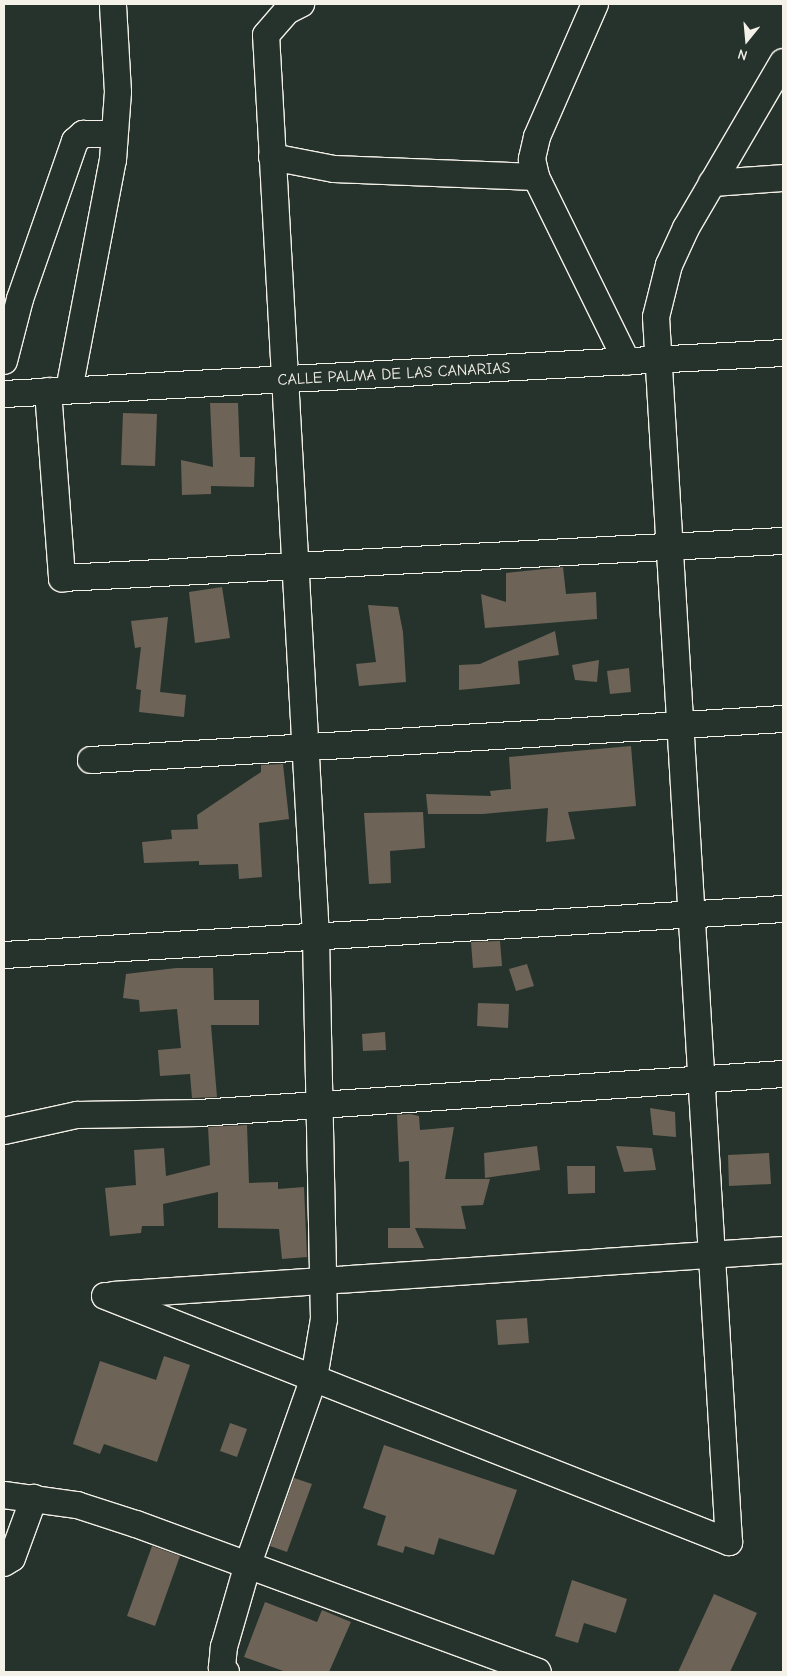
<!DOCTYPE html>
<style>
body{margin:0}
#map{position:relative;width:787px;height:1676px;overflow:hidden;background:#26332d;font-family:"Comic Neue",sans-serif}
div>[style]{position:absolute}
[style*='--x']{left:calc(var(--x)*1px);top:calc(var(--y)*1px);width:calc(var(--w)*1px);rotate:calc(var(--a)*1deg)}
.building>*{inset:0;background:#6d6356}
.roads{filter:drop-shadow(1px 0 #f4f1e8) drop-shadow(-1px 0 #f4f1e8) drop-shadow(0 1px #f4f1e8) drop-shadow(0 -1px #f4f1e8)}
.minor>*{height:26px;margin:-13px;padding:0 13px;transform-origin:13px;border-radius:13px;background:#26332d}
span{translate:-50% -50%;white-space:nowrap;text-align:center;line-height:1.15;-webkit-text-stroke:4px #26332d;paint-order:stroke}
.street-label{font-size:16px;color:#f4f1e8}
.frame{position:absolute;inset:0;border:5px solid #f4f1e8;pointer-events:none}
.north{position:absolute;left:722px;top:15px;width:50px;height:50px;-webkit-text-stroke:4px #26332d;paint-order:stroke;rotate:197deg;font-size:14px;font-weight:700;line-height:20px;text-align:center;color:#f4f1e8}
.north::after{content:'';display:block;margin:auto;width:18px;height:22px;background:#f4f1e8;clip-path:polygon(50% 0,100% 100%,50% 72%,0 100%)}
</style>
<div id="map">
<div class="building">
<div style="clip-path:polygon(210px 403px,238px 403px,240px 457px,255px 457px,254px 487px,211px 486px,211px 494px,182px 495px,181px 460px,213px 467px)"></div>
<div style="clip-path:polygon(123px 413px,157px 414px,155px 466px,121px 465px)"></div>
<div style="clip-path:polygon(563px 567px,566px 594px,596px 592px,597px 619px,485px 628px,481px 594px,506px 602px,506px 573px)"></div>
<div style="clip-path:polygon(222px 587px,230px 638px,195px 643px,189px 592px)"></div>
<div style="clip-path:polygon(368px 605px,398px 607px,403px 632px,406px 682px,359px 686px,356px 664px,376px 662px)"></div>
<div style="clip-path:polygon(168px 617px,160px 692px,186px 695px,184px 717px,139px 712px,141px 690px,136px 689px,141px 647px,135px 648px,131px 621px)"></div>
<div style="clip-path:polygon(555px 631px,559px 655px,518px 661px,520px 684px,459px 690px,459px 665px,480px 664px)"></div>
<div style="clip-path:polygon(599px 660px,597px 682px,575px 680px,572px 665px)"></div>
<div style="clip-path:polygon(629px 668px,631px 692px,610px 694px,607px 671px)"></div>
<div style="clip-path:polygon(631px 746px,636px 806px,568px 812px,575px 839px,546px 842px,548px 808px,483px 814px,428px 814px,426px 794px,491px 796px,490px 791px,511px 789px,509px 757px)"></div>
<div style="clip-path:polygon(283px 764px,289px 819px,259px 823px,262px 877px,239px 879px,238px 864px,199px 865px,199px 861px,144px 863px,142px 842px,172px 839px,171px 830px,198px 829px,197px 815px,261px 772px,261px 765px)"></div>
<div style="clip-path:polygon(423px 812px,425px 848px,390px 851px,391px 883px,369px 884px,364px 813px)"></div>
<div style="clip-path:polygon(500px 941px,502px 966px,473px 968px,471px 942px)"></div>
<div style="clip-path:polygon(527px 964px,534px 986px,516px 991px,509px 969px)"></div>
<div style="clip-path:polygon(176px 968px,213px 968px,214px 1000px,259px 1000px,259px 1025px,211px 1025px,217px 1097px,192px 1098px,190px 1074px,160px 1076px,158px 1050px,181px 1048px,177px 1009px,140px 1012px,139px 1000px,123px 998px,126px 974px)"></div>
<div style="clip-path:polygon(478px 1003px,509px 1004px,508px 1028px,477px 1026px)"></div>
<div style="clip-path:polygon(385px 1032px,386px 1050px,363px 1051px,362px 1034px)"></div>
<div style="clip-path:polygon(650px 1108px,675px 1112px,676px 1137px,653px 1135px)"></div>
<div style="clip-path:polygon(410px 1114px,419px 1116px,420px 1130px,454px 1127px,445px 1179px,490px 1179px,483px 1205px,461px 1206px,466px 1229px,415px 1228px,424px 1248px,388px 1248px,388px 1228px,410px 1228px,409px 1161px,399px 1162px,397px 1115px)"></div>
<div style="clip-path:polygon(247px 1125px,249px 1183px,278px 1182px,278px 1189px,304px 1187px,307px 1257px,282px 1259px,279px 1229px,218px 1228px,218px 1192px,163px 1204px,164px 1226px,142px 1226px,141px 1233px,110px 1236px,105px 1188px,136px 1185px,134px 1150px,164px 1148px,166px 1176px,210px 1165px,208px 1127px)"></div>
<div style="clip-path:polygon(537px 1146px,540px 1170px,485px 1178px,484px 1153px)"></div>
<div style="clip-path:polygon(616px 1146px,652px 1148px,656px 1170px,624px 1172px)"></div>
<div style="clip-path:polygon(769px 1153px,771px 1184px,729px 1186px,728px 1155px)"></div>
<div style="clip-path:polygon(567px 1166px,595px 1166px,595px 1193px,568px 1194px)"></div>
<div style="clip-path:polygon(527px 1318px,529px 1343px,498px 1345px,496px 1320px)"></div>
<div style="clip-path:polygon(164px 1356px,190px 1365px,157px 1462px,104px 1444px,100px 1454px,73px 1444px,100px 1361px,156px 1380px)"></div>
<div style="clip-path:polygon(230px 1423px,247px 1429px,237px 1457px,220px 1451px)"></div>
<div style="clip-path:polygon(384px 1445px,517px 1490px,494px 1555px,439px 1538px,434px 1555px,405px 1546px,403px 1553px,377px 1545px,386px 1516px,363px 1508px)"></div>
<div style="clip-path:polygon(294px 1478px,312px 1484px,287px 1552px,270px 1546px)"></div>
<div style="clip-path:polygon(152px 1546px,180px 1556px,155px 1626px,127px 1616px)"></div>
<div style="clip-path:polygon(572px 1580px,627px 1599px,616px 1633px,584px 1623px,578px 1643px,555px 1636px)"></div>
<div style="clip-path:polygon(714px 1594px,757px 1613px,730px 1672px,678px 1672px)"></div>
<div style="clip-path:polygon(265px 1602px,317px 1622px,322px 1610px,351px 1622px,329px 1672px,286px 1672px,244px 1657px)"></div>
</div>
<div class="roads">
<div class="minor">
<div style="--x:595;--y:4;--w:145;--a:113.6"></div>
<div style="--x:537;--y:137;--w:23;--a:103"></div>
<div style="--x:532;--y:159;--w:18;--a:77"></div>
<div style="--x:536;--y:177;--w:206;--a:63.8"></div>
<div style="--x:272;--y:157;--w:63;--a:11"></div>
<div style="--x:334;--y:169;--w:202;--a:2.3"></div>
<div style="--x:712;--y:183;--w:71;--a:-4"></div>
<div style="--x:4;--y:361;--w:64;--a:-75.5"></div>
<div style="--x:20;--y:299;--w:167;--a:-70.8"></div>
<div style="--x:75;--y:141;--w:11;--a:-41"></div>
<div style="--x:83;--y:134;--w:31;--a:0"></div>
<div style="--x:69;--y:390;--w:234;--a:-79.2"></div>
<div style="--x:113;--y:160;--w:68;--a:-85.8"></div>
<div style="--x:118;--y:92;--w:88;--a:-93.3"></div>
<div style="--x:48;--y:391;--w:188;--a:85.7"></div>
<div style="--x:62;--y:578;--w:722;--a:-2.94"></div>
<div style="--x:4;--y:394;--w:780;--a:-3.01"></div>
<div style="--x:91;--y:760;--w:693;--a:-3.39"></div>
<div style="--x:4;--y:955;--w:780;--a:-3.38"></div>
<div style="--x:4;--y:1131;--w:75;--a:-12.4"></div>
<div style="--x:77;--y:1115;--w:122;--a:-0.9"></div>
<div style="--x:199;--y:1113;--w:585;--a:-3.82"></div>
<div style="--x:113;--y:1295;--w:672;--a:-3.84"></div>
<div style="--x:105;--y:1296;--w:671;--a:21.52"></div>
<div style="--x:729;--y:1542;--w:1227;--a:-93.41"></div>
<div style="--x:656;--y:317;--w:54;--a:-76"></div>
<div style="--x:669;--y:265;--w:41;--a:-65.3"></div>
<div style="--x:686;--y:228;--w:192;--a:-59.7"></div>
<div style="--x:4;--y:1495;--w:74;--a:7.8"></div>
<div style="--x:77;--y:1505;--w:62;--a:17.9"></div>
<div style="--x:136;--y:1524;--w:428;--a:20.2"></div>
<div style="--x:4;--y:1563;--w:9;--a:-32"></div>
<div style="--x:12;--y:1558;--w:64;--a:-69.9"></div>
<div style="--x:226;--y:1672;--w:6;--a:-135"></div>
<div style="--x:222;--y:1668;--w:21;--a:-85"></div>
<div style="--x:224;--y:1647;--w:86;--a:-73.9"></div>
<div style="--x:248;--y:1564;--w:197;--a:-70.5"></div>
<div style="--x:314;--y:1378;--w:60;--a:-80.4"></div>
<div style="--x:324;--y:1319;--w:382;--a:-91.2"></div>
<div style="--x:316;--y:937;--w:903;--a:-93.17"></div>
<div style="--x:266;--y:35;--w:32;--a:-49"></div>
<div style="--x:287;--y:11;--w:16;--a:-27"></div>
</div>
</div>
<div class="street-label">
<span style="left:394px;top:374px;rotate:-3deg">CALLE PALMA DE LAS CANARIAS</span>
</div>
<div class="frame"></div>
<div class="north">N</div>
</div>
